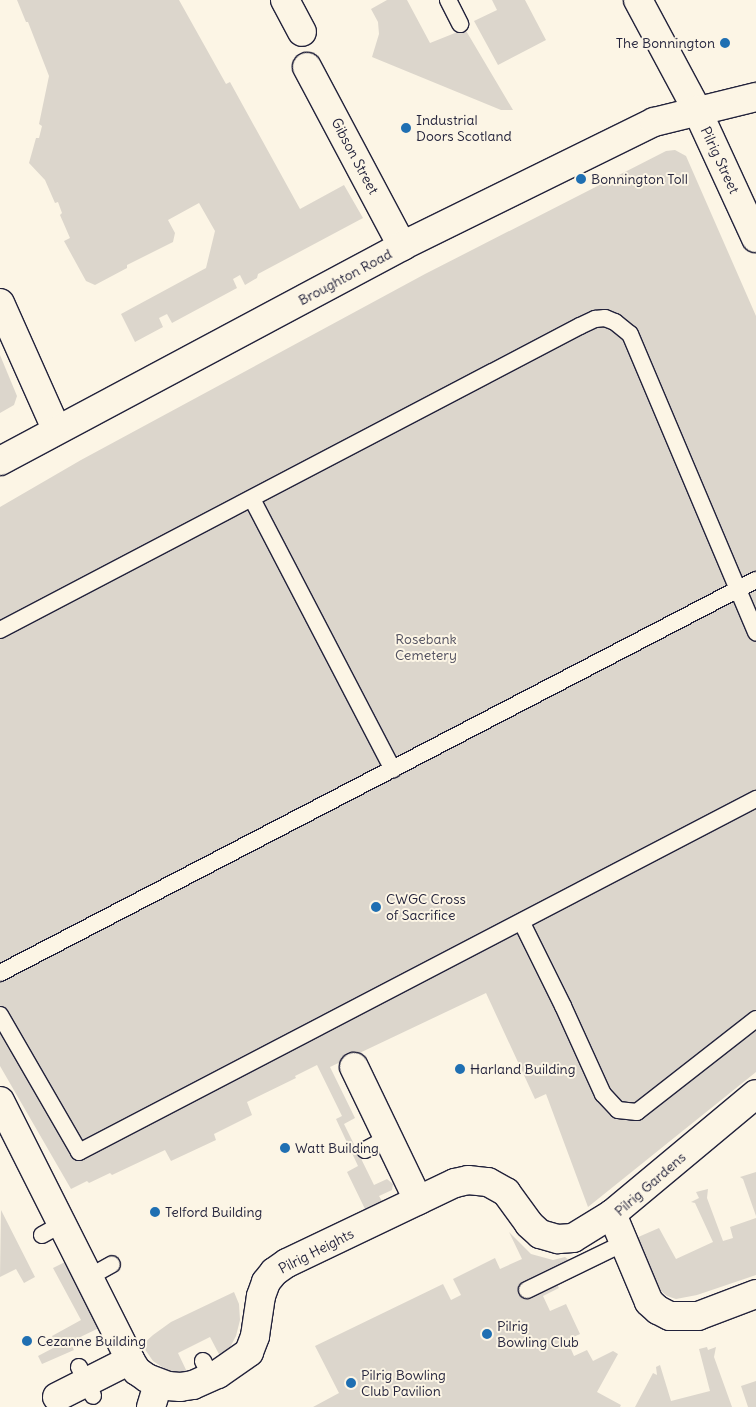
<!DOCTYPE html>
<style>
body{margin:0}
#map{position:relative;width:756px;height:1407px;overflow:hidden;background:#fcf5e5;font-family:Delius,sans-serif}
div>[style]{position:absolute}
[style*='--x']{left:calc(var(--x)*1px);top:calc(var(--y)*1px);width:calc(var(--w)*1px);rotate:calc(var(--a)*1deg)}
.green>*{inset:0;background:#dcd6cc}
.roads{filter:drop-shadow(1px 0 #22223b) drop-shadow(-1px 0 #22223b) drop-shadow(0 1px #22223b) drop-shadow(0 -1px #22223b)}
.service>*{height:16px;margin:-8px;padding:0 8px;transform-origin:8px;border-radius:8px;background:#fcf5e5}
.minor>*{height:28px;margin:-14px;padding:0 14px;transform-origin:14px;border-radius:14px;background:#fcf5e5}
.tertiary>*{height:28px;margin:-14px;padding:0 14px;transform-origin:14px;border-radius:14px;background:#fcf5e5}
.secondary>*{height:28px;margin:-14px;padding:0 14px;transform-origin:14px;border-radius:14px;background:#fcf5e5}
.dots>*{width:14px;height:14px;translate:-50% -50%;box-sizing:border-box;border:2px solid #fcf5e5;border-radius:50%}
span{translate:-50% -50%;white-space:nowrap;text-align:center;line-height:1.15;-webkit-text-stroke:4px #fcf5e5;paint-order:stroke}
.poi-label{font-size:14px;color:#22223b}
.right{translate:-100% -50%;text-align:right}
.left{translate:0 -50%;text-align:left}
.street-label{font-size:14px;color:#22223b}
.park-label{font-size:14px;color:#504f5f}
</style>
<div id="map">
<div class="green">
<div style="clip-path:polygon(17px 0,179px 0,226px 84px,230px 82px,300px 209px,344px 185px,363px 218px,258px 274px,257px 278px,245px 285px,240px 275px,233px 279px,237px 288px,172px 323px,167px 314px,159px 318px,163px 327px,135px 342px,121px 314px,206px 268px,215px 231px,199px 203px,168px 220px,175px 233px,173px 242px,127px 265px,127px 268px,95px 285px,86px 281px,64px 241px,70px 238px,60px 215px,62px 213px,58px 202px,55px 203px,45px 180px,29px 163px,36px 138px,39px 138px,42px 126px,39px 124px,49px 76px,28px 22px,26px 22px)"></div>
<div style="clip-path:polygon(387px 0,407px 0,430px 43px,465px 29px,513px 110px,501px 110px,372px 57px,379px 34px,378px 22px,371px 9px)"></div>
<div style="clip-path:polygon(492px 0,525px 0,546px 40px,498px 65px,474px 21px,497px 10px)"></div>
<div style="clip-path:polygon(675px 150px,686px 156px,756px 316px,756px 1072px,588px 1207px,546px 1094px,535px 1099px,486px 993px,330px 1067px,355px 1118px,344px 1124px,374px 1185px,387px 1179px,393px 1184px,392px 1190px,379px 1196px,382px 1201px,365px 1209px,347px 1172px,358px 1166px,336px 1119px,342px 1116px,317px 1065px,295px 1076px,296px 1078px,247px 1102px,252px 1115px,214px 1134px,216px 1140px,171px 1161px,165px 1150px,112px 1175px,110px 1173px,89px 1183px,87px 1181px,71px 1189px,0 1066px,0 507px,81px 460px,425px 274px,666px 151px)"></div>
<div style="clip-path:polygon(0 355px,17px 396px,14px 405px,0 413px)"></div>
<div style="clip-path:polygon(756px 1172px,756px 1216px,743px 1179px,740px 1177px)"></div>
<div style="clip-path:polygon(708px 1189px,707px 1198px,723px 1241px,733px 1238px,730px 1227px,756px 1218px,756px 1275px,697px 1295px,676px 1299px,667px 1296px,661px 1291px,636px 1238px,659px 1228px,676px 1259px,713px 1242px,695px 1203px,691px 1202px,699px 1198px,696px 1192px)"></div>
<div style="clip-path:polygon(1px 1210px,35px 1277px,24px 1283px,16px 1269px,0 1277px)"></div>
<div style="clip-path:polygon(509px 1232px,531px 1254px,553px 1260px,565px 1257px,570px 1261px,522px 1284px,526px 1294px,555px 1280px,559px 1288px,543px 1296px,550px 1311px,566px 1304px,580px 1334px,567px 1340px,574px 1356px,587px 1350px,593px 1361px,613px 1351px,618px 1354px,597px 1392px,621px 1405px,620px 1407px,313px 1407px,339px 1393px,315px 1346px,443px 1284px,451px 1300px,461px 1295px,453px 1279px,495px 1258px,500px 1269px,522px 1259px)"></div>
<div style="clip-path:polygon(67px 1261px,101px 1327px,70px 1342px,74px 1350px,42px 1364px,38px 1356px,57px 1346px,52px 1336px,81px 1320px,53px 1268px)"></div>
<div style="clip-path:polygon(234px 1292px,239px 1304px,240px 1320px,236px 1336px,227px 1353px,221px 1358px,210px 1337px,178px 1353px,188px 1374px,170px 1372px,153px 1361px,142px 1345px,153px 1335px,171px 1322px)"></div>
<div style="clip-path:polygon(707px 1347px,708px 1350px,716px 1347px,714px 1357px,732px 1407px,635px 1407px,653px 1373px,657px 1375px,656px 1367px,660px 1365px,671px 1401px,710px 1391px,699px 1349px)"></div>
<div style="clip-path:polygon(756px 1381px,756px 1407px,748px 1407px,741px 1386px)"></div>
</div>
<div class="roads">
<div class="service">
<div style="--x:448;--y:0;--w:27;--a:63"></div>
<div style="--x:252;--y:499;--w:305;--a:62.5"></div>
<div style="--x:0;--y:630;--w:655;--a:-27.66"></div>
<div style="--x:580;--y:326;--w:17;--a:-25"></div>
<div style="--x:595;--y:319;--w:10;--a:-6"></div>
<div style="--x:605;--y:318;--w:11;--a:22"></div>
<div style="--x:615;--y:322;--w:19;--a:39"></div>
<div style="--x:630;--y:334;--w:324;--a:67.1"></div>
<div style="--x:522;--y:923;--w:93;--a:63.7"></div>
<div style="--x:563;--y:1006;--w:97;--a:65.6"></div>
<div style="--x:603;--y:1094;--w:22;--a:47"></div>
<div style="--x:618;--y:1110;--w:19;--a:6"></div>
<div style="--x:637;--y:1112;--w:151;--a:-38"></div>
<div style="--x:0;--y:973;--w:852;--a:-27.47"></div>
<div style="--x:0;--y:1015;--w:158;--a:60"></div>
<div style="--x:79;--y:1152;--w:764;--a:-27.54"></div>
<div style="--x:365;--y:1150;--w:26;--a:-28"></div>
<div style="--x:42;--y:1235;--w:23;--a:-29"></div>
<div style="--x:89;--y:1277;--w:26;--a:-29"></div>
<div style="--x:527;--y:1290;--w:108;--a:-25.9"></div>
<div style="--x:203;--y:1361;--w:18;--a:63"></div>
<div style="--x:79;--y:1367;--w:32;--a:64"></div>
</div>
<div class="minor">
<div style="--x:285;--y:0;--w:36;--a:62"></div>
<div style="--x:307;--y:67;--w:203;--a:62"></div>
<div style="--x:0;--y:303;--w:138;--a:66"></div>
<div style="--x:354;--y:1067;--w:148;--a:64.3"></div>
<div style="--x:0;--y:1101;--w:290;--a:63.3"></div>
<div style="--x:130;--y:1360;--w:13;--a:58"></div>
<div style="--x:137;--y:1371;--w:12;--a:35"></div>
<div style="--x:147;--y:1378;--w:22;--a:21"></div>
<div style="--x:168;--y:1386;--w:12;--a:5"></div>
<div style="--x:180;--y:1387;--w:13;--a:-9"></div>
<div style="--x:193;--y:1385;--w:27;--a:-24"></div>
<div style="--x:218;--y:1374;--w:38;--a:-35"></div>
<div style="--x:249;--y:1352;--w:17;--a:-69"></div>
<div style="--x:255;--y:1336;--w:40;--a:-81.5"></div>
<div style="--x:261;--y:1296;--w:15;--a:-70"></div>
<div style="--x:266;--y:1282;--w:13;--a:-51"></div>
<div style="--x:274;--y:1272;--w:16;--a:-35"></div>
<div style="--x:287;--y:1263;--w:186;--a:-25.5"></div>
<div style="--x:455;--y:1183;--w:13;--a:-13"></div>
<div style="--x:468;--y:1180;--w:20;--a:6"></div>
<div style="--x:488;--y:1182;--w:21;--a:29"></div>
<div style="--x:506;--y:1192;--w:39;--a:54"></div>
<div style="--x:529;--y:1224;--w:15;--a:42"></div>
<div style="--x:540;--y:1234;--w:19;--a:16"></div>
<div style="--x:558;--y:1239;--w:15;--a:-4"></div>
<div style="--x:573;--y:1238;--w:46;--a:-31.6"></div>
<div style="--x:612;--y:1214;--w:187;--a:-39.8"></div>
<div style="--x:612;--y:1214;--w:95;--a:67.2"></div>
<div style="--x:649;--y:1302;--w:12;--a:42"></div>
<div style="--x:658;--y:1310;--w:13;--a:27"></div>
<div style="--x:670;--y:1316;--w:28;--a:0"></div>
<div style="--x:698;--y:1316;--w:62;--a:-20.8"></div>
<div style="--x:57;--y:1397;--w:82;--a:-26.9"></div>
<div style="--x:151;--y:1407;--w:24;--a:-73"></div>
</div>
<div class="tertiary">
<div style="--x:638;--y:0;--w:125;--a:61.8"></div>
<div style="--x:697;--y:110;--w:141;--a:65.3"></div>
</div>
<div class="secondary">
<div style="--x:0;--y:461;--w:456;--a:-28.1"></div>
<div style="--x:402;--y:246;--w:281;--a:-26.2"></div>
<div style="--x:654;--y:122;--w:105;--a:-13.8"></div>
</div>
</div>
<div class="dots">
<div style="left:725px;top:43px;background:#1f6fb2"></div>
<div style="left:406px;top:128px;background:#1f6fb2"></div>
<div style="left:581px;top:179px;background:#1f6fb2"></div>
<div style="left:376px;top:907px;background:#1f6fb2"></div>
<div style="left:460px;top:1069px;background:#1f6fb2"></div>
<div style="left:285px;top:1148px;background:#1f6fb2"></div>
<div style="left:155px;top:1212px;background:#1f6fb2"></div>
<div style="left:487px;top:1334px;background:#1f6fb2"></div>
<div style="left:27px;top:1341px;background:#1f6fb2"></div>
<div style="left:351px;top:1383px;background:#1f6fb2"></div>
</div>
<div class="poi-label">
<span class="right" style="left:715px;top:43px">The Bonnington</span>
<span class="left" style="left:416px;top:128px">Industrial<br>Doors Scotland</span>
<span class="left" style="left:591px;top:179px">Bonnington Toll</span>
<span class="left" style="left:386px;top:907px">CWGC Cross<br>of Sacrifice</span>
<span class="left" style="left:470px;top:1069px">Harland Building</span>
<span class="left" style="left:295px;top:1148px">Watt Building</span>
<span class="left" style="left:165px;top:1212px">Telford Building</span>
<span class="left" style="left:497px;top:1334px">Pilrig<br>Bowling Club</span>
<span class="left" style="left:37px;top:1341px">Cezanne Building</span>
<span class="left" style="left:361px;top:1383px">Pilrig Bowling<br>Club Pavilion</span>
</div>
<div class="street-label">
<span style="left:355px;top:156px;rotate:62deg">Gibson Street</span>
<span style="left:720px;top:160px;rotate:65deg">Pilrig Street</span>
<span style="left:345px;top:277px;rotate:-28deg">Broughton Road</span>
<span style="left:650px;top:1184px;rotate:-41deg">Pilrig Gardens</span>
<span style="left:316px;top:1251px;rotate:-27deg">Pilrig Heights</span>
</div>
<div class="park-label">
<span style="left:426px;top:647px">Rosebank<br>Cemetery</span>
</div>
</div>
